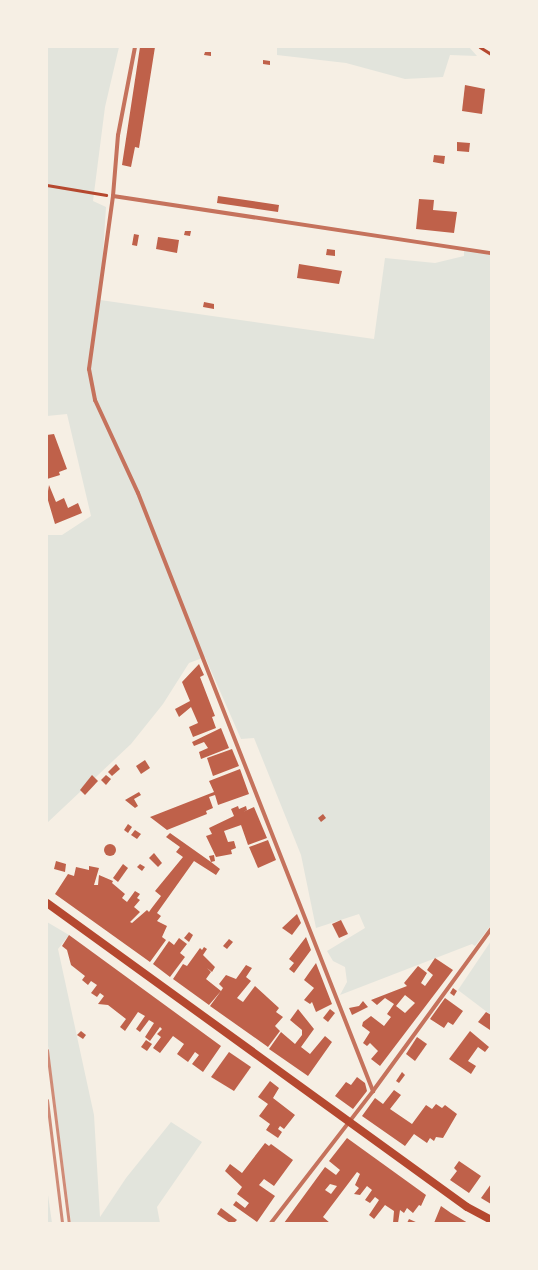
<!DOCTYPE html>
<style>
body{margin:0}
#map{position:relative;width:538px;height:1270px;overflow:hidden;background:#f6efe4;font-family:"Archivo Narrow",sans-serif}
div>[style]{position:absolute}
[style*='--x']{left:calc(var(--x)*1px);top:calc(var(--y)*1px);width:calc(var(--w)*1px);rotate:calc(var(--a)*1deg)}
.green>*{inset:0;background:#e2e4dc}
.building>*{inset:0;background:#bf614a}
.round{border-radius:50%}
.path>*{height:2.5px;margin:-1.25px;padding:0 1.25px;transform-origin:1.25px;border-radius:1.25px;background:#b5482f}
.minor>*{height:4px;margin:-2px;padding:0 2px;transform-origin:2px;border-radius:2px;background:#c5725c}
.secondary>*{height:8px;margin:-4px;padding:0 4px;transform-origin:4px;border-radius:4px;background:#b5482f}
.rail>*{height:3px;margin:-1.5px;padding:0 1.5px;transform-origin:1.5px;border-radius:1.5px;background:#cf8b77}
span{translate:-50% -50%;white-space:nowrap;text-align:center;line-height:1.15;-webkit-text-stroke:3px #f6efe4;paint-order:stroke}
.frame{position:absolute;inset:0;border:48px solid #f6efe4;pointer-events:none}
</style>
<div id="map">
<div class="green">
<div style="clip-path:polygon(47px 47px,119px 47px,105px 107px,93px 201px,106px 207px,100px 300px,374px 339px,385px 258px,435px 263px,464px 256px,464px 249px,491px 255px,491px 925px,475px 946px,472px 944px,340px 995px,347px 982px,345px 967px,333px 961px,327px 951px,365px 928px,359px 914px,316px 928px,301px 855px,254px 738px,241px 739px,205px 657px,189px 663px,163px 704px,131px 744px,47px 823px,47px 535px,62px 535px,91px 516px,67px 414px,47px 416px)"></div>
<div style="clip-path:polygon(277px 47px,469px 47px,477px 56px,450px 55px,443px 77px,405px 79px,346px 63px,277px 55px)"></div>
<div style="clip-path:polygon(47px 922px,69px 935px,58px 949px,94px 1115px,100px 1217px,126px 1178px,171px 1122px,202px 1142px,157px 1207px,160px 1223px,71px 1223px,47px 1038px)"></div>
<div style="clip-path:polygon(491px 941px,491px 1015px,458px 990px)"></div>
<div style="clip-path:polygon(47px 1188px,52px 1223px,47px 1223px)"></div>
</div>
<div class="building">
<div style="clip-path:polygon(140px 47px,155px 47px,139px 148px,135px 147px,131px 167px,122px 165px)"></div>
<div style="clip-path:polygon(205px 52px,211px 52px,211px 56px,204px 55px)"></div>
<div style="clip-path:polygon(263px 60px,270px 61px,270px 65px,263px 64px)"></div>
<div style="clip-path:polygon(465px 85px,485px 89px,482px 114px,462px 111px)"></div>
<div style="clip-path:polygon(457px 142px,470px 143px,469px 152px,457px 151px)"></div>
<div style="clip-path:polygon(434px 155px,445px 156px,444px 164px,433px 162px)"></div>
<div style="clip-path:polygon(218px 196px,279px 205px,278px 212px,217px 203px)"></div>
<div style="clip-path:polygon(419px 199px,434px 200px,433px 210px,457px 212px,454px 233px,416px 229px)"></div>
<div style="clip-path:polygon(185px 231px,191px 231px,190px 236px,184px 235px)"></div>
<div style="clip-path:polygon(134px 234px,139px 235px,137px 246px,132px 245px)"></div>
<div style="clip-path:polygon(158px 237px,179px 240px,177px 253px,156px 249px)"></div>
<div style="clip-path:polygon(327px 249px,335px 250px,335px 256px,326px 255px)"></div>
<div style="clip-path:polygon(299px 264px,342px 271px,339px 284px,297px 278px)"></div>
<div style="clip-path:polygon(204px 302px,214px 304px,214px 309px,203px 307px)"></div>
<div style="clip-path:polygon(54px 434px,67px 469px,59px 472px,60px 475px,47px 479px,47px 435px)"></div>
<div style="clip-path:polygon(49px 485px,56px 502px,64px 498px,68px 508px,78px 503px,82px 513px,55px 524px,47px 497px)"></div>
<div style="clip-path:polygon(199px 664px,204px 675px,200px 677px,215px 716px,212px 717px,216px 728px,193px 737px,189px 727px,198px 723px,191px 707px,179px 717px,175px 709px,190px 701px,182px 682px)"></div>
<div style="clip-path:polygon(221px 728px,229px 748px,201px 759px,199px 752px,208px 748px,204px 742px,194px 746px,192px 742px)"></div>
<div style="clip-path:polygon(232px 749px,239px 766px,213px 776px,207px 758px)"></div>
<div style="clip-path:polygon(145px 760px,150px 768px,141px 774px,136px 766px)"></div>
<div style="clip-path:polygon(116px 764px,120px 769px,112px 776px,108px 772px)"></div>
<div style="clip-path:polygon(240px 769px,249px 794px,218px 805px,215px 795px,209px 797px,213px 808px,206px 811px,207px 814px,167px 830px,150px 817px,214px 792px,209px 781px)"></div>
<div style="clip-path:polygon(92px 775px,98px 781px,85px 795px,80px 790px)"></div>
<div style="clip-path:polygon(106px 775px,111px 779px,106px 785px,101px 780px)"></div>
<div style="clip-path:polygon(139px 792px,141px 795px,134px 799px,138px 806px,135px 808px,125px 800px)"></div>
<div style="clip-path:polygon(238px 806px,239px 809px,246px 806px,247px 810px,243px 812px,254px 807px,267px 838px,248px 845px,241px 825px,224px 831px,228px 842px,234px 841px,236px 848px,231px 850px,232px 854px,216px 857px,206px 836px,212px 834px,209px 828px,234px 816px,231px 809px)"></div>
<div style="clip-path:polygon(323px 814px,326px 818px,321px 822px,318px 818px)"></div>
<div style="clip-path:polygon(128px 824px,132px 827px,128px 833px,124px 830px)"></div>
<div style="clip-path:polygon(135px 830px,141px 834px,137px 839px,131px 835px)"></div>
<div style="clip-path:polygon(170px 833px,211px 862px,209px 856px,214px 855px,215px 861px,211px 862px,220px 869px,216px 875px,194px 861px,157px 913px,161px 916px,157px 921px,167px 926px,162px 937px,166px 940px,150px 962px,55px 894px,68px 874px,74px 876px,76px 867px,89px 870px,89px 866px,99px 868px,94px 885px,98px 885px,99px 875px,113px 881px,112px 883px,125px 894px,122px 898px,127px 902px,135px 891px,140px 894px,137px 898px,140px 900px,134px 907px,140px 912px,130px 922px,132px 923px,147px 910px,149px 912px,151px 909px,161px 896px,155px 891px,183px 857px,176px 852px,180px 847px,166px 837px)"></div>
<div style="clip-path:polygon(268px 840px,276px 860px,258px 868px,249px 847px)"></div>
<div class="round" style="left:104px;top:844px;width:12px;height:12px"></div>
<div style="clip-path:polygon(154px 853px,162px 863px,158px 867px,149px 858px)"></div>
<div style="clip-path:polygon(56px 861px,66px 864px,65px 872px,54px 869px)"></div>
<div style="clip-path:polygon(123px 864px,128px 868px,118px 882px,113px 878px)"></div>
<div style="clip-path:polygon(140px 864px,145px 867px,142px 871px,137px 867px)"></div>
<div style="clip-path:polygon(297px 914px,301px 923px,292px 935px,282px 928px)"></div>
<div style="clip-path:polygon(341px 920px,348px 934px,339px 938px,332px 924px)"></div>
<div style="clip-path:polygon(189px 932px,193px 935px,189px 942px,184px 938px)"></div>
<div style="clip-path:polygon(69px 935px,221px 1046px,203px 1072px,192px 1064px,199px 1055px,195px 1052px,188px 1062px,177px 1054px,184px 1044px,173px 1036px,160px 1053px,153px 1048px,161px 1037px,157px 1034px,162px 1029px,160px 1027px,150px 1041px,145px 1037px,154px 1023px,149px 1020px,140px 1032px,136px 1029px,145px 1016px,138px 1012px,125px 1031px,120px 1027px,126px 1019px,108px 1005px,98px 1004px,104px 996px,100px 993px,97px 997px,91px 993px,97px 985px,91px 981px,88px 985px,82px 980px,85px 976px,71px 965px,67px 950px,62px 946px)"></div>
<div style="clip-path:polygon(306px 937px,311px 950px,294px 973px,289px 969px,294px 963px,289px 959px)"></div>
<div style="clip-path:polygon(179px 938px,187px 944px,180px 953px,185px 957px,170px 977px,153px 964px,169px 941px,174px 945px)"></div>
<div style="clip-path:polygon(229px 939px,233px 942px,227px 949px,223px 946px)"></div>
<div style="clip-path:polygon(204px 947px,207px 949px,203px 955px,215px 967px,212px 972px,207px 968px,211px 972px,206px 979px,221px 991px,223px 988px,219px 984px,226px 975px,236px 979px,246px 965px,252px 968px,246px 977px,251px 981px,237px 998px,243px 1002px,255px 986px,279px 1008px,276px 1012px,283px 1017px,275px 1026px,280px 1031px,268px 1047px,210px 1006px,221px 991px,209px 1005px,173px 979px,183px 964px,187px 966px,200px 948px,202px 950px)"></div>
<div style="clip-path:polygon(evenodd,435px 958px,453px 970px,380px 1066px,371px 1059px,378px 1051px,370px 1043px,367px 1046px,363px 1043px,370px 1032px,362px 1026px,363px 1022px,371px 1016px,384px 1026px,391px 1017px,387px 1014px,394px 1004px,385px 998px,377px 1005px,371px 1000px,407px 986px,404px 983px,418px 966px,427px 973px,421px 983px,425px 986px,433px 975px,427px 970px,435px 958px,405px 995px,415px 1003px,405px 1013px,396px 1006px,405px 995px)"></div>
<div style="clip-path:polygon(316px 963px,332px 1004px,316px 1012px,312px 1002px,310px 1004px,304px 1000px,314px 988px,304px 980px)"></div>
<div style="clip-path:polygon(453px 988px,457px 991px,454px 996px,450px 993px)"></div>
<div style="clip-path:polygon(445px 998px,463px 1011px,453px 1025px,448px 1022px,444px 1028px,430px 1019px)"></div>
<div style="clip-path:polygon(363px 1001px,368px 1007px,352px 1015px,349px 1008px,359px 1006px)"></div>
<div style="clip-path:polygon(298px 1009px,314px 1029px,301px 1047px,310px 1054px,325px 1036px,332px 1042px,308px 1076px,269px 1049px,281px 1032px,295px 1044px,302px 1035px,302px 1030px,290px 1020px)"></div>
<div style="clip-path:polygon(330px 1009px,335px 1013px,328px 1022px,323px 1018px)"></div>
<div style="clip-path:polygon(486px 1012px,491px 1015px,490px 1030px,478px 1022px)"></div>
<div style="clip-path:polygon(81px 1031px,86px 1035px,83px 1039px,77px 1035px)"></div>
<div style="clip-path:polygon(470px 1031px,489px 1047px,485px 1052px,478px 1047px,468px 1061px,476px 1066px,471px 1074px,449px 1059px)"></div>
<div style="clip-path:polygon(417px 1037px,427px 1044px,415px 1061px,406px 1054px)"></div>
<div style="clip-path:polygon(146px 1040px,152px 1044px,147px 1051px,141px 1047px)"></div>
<div style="clip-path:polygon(229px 1052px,251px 1067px,234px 1091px,211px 1077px)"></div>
<div style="clip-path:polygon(402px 1072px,405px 1075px,399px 1083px,396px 1081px)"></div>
<div style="clip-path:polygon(357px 1077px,365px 1083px,367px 1091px,353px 1109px,335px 1096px,346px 1082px,351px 1085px)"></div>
<div style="clip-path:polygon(270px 1081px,279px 1088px,273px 1098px,295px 1115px,284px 1129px,280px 1126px,278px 1129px,282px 1132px,278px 1138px,266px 1130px,270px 1124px,259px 1116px,268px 1104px,258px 1097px)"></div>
<div style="clip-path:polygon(394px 1090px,401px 1095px,390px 1109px,412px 1124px,426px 1105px,432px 1109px,436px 1104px,442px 1108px,445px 1105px,457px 1114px,443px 1138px,436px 1137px,434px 1141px,430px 1138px,427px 1143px,414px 1134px,405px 1146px,362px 1116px,375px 1098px,383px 1104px)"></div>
<div style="clip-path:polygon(evenodd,347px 1138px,426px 1195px,421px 1206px,419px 1205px,413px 1213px,407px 1208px,404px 1213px,400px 1210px,398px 1223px,393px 1223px,394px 1211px,385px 1205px,374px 1219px,369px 1215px,379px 1200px,375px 1197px,370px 1203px,365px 1200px,372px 1190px,367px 1186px,360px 1195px,354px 1194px,359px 1188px,355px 1185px,360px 1174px,357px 1172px,323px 1217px,330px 1223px,284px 1223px,325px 1167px,336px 1175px,340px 1170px,329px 1161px,347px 1138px,330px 1184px,337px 1186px,331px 1194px,325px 1190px,330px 1184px)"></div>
<div style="clip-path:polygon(265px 1143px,269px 1146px,271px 1144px,293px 1160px,274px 1186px,264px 1179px,259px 1185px,275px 1196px,257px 1222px,233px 1205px,236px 1201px,245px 1208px,249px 1203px,237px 1194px,242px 1187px,225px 1171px,230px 1164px,242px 1173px)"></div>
<div style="clip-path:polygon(459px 1161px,481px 1176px,469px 1193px,450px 1180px,457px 1171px,454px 1168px)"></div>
<div style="clip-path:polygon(491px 1184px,491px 1204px,481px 1198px)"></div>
<div style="clip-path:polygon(441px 1206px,451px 1213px,468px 1223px,434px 1223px)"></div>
<div style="clip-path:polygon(221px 1208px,237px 1220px,234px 1223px,230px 1223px,217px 1214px)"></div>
<div style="clip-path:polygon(409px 1219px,418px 1223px,407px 1223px)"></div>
</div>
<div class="path">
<div style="--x:480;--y:47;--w:13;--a:32"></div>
<div style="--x:47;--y:185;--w:60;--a:9.6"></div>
</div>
<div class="minor">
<div style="--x:135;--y:47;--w:90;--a:100.9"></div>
<div style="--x:118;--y:135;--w:61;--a:94.7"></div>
<div style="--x:113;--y:196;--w:175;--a:97.9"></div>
<div style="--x:89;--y:369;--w:32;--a:79"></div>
<div style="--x:95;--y:400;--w:102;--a:65.2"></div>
<div style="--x:138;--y:493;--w:643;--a:68.55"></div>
<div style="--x:113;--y:196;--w:382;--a:8.6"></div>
<div style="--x:271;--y:1223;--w:167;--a:-52.3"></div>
<div style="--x:373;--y:1091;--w:200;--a:-53.9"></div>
</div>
<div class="secondary">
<div style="--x:47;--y:903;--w:518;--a:35.9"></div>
<div style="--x:467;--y:1207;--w:27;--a:28"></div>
</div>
<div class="rail">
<div style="--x:47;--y:1050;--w:174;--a:82.8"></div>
<div style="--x:47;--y:1100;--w:124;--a:83"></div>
</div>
<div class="frame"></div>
</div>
